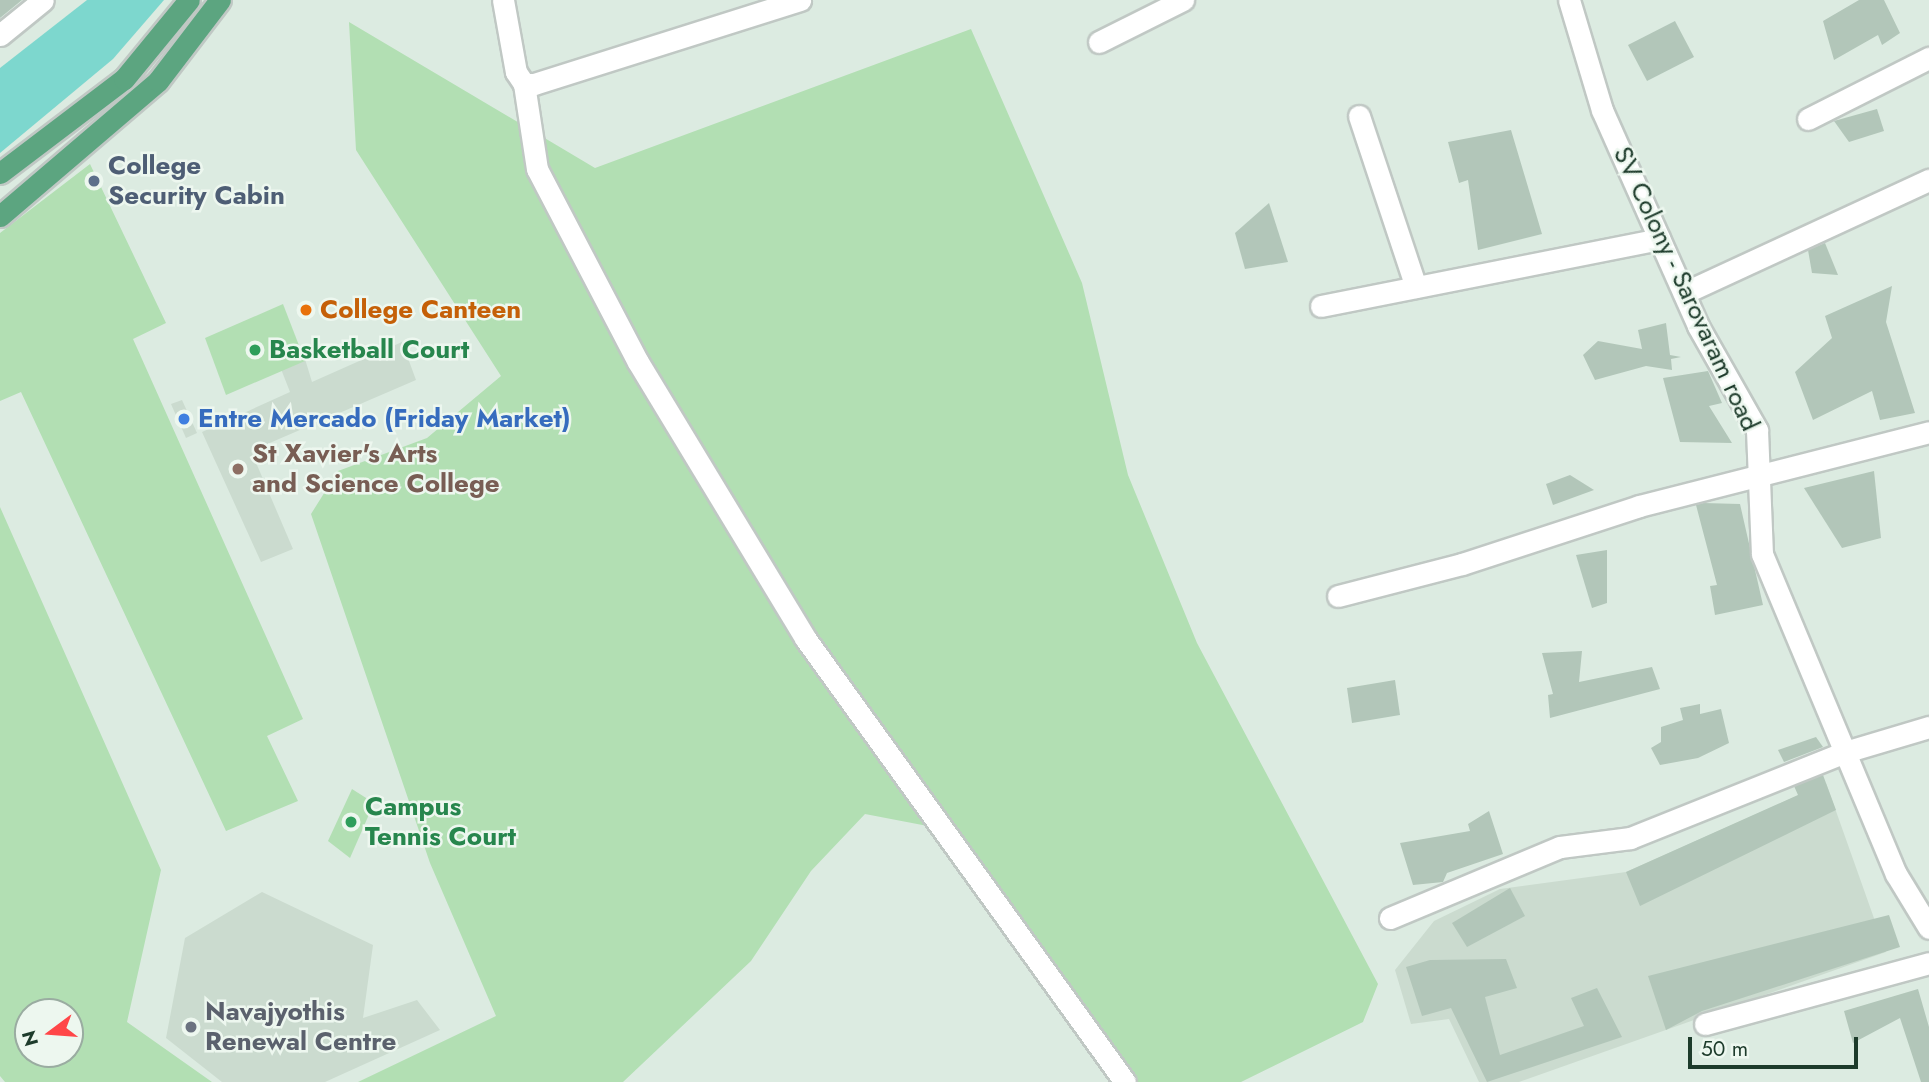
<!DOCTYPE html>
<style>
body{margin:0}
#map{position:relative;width:1929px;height:1082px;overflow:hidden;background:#dcebe1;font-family:Jost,sans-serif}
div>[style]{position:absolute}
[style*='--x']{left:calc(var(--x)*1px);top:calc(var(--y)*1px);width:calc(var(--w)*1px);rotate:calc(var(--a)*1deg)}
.built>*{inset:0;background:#cbdbcf}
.green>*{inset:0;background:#b2dfb3}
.water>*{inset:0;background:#7dd7ce}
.building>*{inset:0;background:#b2c6b9}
.roads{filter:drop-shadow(2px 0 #c0c8c4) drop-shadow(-2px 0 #c0c8c4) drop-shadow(0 2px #c0c8c4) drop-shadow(0 -2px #c0c8c4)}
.minor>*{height:21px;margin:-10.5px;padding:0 10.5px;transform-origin:10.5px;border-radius:10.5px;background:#fff}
.primary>*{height:21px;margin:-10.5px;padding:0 10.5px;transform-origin:10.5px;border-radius:10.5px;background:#5ca580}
.dots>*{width:19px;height:19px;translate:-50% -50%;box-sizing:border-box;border:4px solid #edf7ef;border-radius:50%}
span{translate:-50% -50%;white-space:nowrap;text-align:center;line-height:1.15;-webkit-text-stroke:5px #edf7ef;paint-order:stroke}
.service-label{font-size:26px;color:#4e5e75;font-weight:700}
.left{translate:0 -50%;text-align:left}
.street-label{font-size:26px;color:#1d3b2b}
.food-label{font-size:26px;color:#c56008;font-weight:700}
.leisure-label{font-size:26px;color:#27864d;font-weight:700}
.shop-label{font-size:26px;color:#366cbe;font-weight:700}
.education-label{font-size:26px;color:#785e54;font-weight:700}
.worship-label{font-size:26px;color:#5b616d;font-weight:700}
.north{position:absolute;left:14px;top:998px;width:70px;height:70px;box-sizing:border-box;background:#edf7ef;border:2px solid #9aaca1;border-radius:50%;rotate:254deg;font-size:19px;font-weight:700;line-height:28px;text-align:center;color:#1d3b2b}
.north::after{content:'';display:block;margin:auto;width:24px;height:32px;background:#ff4648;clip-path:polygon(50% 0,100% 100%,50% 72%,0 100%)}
.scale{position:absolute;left:1688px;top:1037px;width:170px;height:32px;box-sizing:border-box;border:4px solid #1d3b2b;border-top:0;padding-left:9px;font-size:21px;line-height:24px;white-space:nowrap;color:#1d3b2b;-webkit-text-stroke:5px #edf7ef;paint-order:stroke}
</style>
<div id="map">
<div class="built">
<div style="clip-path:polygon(402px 342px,416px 380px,251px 451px,293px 549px,261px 562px,202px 432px,290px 392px,281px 369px,305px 359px,312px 382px)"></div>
<div style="clip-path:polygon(182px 400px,197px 433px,186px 438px,171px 404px)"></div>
<div style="clip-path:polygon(1826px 783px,1886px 952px,1519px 1082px,1479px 1082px,1449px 1019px,1411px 1024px,1395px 970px,1434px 921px,1500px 889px,1626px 872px)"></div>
<div style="clip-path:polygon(262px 892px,373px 945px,363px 1018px,417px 1000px,440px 1030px,325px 1082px,222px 1082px,166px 1038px,185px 938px)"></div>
</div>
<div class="green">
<div style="clip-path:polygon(349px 22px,595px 168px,971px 29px,1082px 283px,1128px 475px,1197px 643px,1378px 984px,1363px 1022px,1241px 1082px,1125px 1082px,938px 828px,865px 814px,811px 871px,751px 961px,623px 1082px,358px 1082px,496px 1016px,430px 863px,311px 514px,338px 471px,427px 438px,501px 376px,356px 150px)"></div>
<div style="clip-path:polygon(90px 164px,166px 323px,133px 339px,303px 719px,267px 736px,298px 801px,226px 831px,21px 392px,0 401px,0 233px)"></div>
<div style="clip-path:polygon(283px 304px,305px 361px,226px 395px,205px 338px)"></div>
<div style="clip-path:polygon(evenodd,0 507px,161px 870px,127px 1022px,212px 1082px,5px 1082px,0 1076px,0 507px,28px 1012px,70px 1012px,70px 1054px,28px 1054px,28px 1012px)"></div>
<div style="clip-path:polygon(352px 789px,374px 803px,350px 858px,328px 841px)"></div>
</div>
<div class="water">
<div style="clip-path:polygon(87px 0,164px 0,113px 59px,0 153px,0 68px)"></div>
</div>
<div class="building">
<div style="clip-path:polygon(0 0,22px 0,0 18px)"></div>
<div style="clip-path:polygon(1859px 0,1884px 0,1900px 33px,1882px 45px,1878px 35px,1834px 60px,1823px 21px)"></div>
<div style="clip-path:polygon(1675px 21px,1694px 57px,1647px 81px,1628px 45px)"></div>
<div style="clip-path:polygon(1877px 109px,1884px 131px,1849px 142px,1834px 121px)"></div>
<div style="clip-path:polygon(1511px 130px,1542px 234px,1478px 250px,1468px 180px,1459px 183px,1448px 142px)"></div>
<div style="clip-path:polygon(1269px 203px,1288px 262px,1245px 269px,1235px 233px)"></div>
<div style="clip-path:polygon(1825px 243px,1838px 275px,1812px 273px,1808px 250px)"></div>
<div style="clip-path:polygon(1892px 286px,1886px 322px,1915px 413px,1880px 420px,1872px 391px,1813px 420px,1795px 372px,1832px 338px,1825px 316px)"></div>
<div style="clip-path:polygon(1666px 323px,1670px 355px,1681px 357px,1671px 359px,1672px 370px,1646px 366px,1595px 380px,1583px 355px,1598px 341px,1642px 349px,1638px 330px)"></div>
<div style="clip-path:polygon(1708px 371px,1722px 403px,1709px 406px,1732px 443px,1680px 442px,1663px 378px)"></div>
<div style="clip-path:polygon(1874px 471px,1881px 538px,1842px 548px,1804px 488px)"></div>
<div style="clip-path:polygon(1570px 475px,1594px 490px,1553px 505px,1546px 484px)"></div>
<div style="clip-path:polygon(1703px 503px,1740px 504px,1763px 605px,1715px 615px,1710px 586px,1717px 585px,1696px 505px)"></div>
<div style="clip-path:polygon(1607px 550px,1607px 603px,1592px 608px,1576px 555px)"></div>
<div style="clip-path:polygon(1582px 651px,1579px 682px,1652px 667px,1660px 689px,1550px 718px,1548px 695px,1553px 694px,1542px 653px)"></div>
<div style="clip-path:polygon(1395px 680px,1400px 715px,1352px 723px,1347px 688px)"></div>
<div style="clip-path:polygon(1700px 704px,1700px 714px,1721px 709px,1729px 743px,1698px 758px,1660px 765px,1651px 748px,1661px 742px,1661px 727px,1683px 720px,1680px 708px)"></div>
<div style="clip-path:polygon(1816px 737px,1823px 747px,1784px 762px,1778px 750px)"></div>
<div style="clip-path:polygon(1823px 775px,1836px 810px,1640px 906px,1626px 872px,1798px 795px,1794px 786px)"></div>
<div style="clip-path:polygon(1489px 811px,1503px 854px,1447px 873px,1443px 882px,1413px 885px,1400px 843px,1470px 831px,1468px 824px)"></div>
<div style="clip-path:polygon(1510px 888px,1525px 916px,1467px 947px,1452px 923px)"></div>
<div style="clip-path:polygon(1889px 915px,1900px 947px,1702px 1011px,1666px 1030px,1648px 976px)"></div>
<div style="clip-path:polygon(1506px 959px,1517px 988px,1485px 997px,1500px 1055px,1584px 1026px,1571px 998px,1597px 988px,1622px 1037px,1487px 1082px,1451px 1008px,1422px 1016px,1406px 967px,1430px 960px)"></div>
<div style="clip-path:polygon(1918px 989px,1929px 1027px,1929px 1082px,1921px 1082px,1900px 1018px,1853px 1043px,1844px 1011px)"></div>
</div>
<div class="roads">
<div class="minor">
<div style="--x:503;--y:0;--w:73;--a:79.8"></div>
<div style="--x:516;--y:72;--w:14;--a:56"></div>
<div style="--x:524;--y:84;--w:10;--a:0"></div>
<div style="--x:534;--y:84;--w:279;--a:-17.5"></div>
<div style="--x:1569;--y:0;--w:115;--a:73.3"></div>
<div style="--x:1602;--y:110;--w:236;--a:66"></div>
<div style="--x:1698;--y:326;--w:120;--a:60.4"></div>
<div style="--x:1757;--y:430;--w:124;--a:87.7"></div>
<div style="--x:1762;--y:554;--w:347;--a:67.3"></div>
<div style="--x:1896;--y:874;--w:63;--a:58.6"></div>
<div style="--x:0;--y:35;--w:55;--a:-39.1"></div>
<div style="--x:1099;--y:42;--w:94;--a:-26.6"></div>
<div style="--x:524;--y:84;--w:86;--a:81.3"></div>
<div style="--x:537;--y:169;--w:218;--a:62.4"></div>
<div style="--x:638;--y:362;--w:323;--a:58.8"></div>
<div style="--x:805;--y:638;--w:547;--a:54.22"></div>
<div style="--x:1359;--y:116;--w:180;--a:71.6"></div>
<div style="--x:1808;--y:119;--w:136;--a:-26.8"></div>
<div style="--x:1684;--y:293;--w:270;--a:-24.8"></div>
<div style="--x:1321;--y:306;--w:345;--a:-11.2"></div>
<div style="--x:1338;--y:596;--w:128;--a:-14.5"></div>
<div style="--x:1462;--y:564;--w:186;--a:-18.1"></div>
<div style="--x:1639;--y:506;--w:299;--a:-14.3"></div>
<div style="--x:1390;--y:918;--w:184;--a:-22.7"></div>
<div style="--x:1560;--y:847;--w:71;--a:-7.3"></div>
<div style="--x:1630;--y:838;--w:232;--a:-21.8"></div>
<div style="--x:1845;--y:752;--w:88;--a:-16.6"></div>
<div style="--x:1705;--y:1024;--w:232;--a:-15.2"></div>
</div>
<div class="primary">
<div style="--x:0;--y:173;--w:156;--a:-37.2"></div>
<div style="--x:124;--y:79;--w:102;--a:-50.6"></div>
<div style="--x:0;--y:216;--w:208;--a:-40.5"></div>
<div style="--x:158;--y:81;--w:102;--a:-52.6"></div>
</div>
</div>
<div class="dots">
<div style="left:94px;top:181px;background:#5c6f8a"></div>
<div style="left:306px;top:310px;background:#e8710a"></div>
<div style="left:255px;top:350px;background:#2e9e5b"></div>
<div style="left:184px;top:419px;background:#3f7fe0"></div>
<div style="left:238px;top:469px;background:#8d6e63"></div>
<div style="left:351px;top:822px;background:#2e9e5b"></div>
<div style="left:191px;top:1027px;background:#6b7280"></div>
</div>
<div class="service-label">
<span class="left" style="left:108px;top:181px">College<br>Security Cabin</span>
</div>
<div class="street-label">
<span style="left:1686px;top:289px;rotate:65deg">SV Colony - Sarovaram road</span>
</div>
<div class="food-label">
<span class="left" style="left:320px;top:310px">College Canteen</span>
</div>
<div class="leisure-label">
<span class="left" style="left:269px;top:350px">Basketball Court</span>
<span class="left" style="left:365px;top:822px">Campus<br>Tennis Court</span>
</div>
<div class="shop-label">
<span class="left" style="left:198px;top:419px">Entre Mercado (Friday Market)</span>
</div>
<div class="education-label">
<span class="left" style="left:252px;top:469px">St Xavier's Arts<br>and Science College</span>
</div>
<div class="worship-label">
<span class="left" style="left:205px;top:1027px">Navajyothis<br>Renewal Centre</span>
</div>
<div class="north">N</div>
<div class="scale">50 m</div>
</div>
